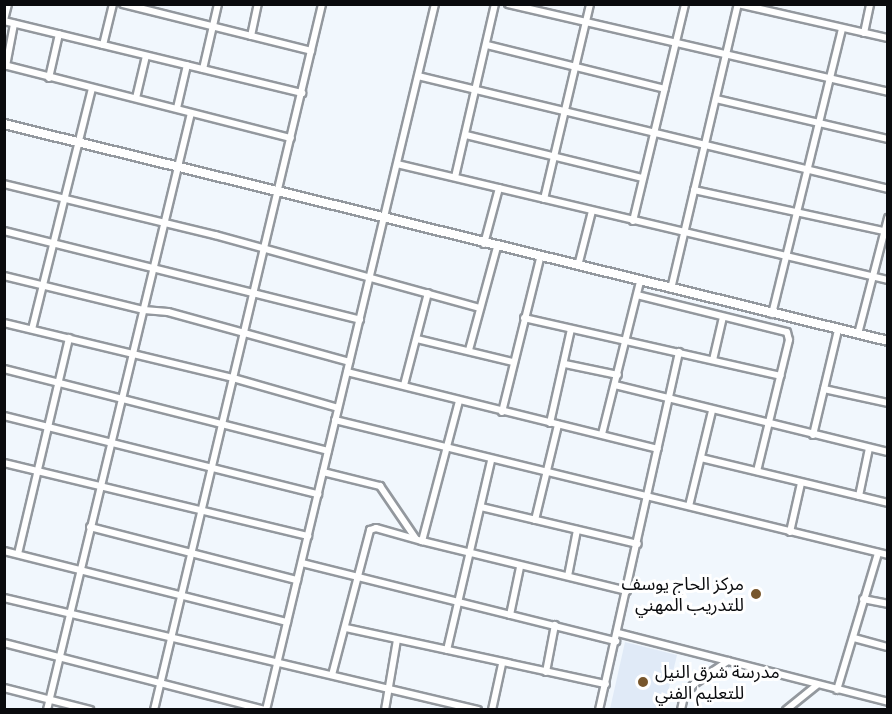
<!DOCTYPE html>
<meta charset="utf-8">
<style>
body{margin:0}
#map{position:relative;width:892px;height:714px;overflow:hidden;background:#f1f7fd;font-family:Manrope,"Noto Sans Arabic",sans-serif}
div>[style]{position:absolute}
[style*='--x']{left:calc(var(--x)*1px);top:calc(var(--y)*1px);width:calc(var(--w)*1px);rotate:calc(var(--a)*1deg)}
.built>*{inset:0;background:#e0eaf7}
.roads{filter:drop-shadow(2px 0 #93989e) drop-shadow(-2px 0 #93989e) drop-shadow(0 2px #93989e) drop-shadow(0 -2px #93989e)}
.street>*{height:6px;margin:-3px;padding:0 3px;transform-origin:3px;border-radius:3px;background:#fff}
.secondary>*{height:8px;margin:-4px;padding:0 4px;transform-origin:4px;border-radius:4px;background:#fff}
.dots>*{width:16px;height:16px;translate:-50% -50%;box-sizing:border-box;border:3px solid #fff;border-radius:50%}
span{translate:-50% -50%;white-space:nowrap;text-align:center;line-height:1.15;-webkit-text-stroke:6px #fff;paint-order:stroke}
.poi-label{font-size:18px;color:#0a0b0e}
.right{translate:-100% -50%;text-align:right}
.left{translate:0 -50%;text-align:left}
.frame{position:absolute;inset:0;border:6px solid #0a0b0e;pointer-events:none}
</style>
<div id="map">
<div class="built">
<div style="clip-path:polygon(625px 642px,677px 655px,664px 709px,610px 709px)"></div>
</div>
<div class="roads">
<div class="street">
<div style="--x:123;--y:4;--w:194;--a:14"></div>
<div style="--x:508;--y:4;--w:390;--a:13"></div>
<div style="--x:4;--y:20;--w:16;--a:-76"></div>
<div style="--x:4;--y:21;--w:307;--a:13.6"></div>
<div style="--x:864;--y:33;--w:30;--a:-78"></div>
<div style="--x:251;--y:36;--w:33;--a:-78"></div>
<div style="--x:103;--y:45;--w:42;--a:-76.3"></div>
<div style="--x:487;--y:45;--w:183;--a:13.9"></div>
<div style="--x:4;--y:65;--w:296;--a:14.3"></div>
<div style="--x:6;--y:66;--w:43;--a:-79.2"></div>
<div style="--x:203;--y:69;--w:67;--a:-77"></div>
<div style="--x:418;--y:76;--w:483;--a:13.5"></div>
<div style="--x:49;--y:78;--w:45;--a:-77.2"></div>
<div style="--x:136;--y:98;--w:43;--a:-76.6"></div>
<div style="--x:716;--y:99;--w:177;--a:13.1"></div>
<div style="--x:177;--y:108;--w:44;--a:-76.9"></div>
<div style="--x:466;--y:135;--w:182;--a:13.7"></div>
<div style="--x:397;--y:164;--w:505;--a:13.29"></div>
<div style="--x:455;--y:177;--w:178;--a:-77"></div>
<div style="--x:4;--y:184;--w:217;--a:13.6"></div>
<div style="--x:215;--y:235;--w:275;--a:15.4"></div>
<div style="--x:694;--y:190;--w:198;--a:12.2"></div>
<div style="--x:544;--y:199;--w:200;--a:-76.7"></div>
<div style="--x:633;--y:221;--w:223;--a:-76.5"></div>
<div style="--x:4;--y:231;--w:367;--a:14"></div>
<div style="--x:484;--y:244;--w:58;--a:-75"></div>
<div style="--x:578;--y:266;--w:57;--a:-75.7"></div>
<div style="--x:4;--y:276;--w:144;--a:13.7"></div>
<div style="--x:144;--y:310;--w:24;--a:5"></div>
<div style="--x:168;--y:312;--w:188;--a:15.4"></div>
<div style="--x:671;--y:289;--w:293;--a:-76.8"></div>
<div style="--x:738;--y:4;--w:154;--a:12.8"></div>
<div style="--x:637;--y:295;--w:154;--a:13.9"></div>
<div style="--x:787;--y:332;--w:8;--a:76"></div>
<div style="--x:789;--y:340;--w:135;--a:103.7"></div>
<div style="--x:772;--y:314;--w:294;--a:-76.2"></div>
<div style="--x:524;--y:318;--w:263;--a:12.7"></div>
<div style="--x:4;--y:323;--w:236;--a:13.5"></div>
<div style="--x:233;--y:378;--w:109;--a:15.9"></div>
<div style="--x:32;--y:329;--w:248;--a:-76"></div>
<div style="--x:858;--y:334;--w:120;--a:-75.5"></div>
<div style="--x:417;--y:339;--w:99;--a:13.5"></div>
<div style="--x:469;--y:350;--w:107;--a:-74.8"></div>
<div style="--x:713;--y:360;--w:44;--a:-76.9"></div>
<div style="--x:565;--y:364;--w:54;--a:11.7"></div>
<div style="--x:4;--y:369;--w:334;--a:14.2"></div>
<div style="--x:347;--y:372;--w:320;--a:13.9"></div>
<div style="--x:404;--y:385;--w:95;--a:-75.4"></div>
<div style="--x:615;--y:385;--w:281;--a:13.8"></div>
<div style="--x:824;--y:389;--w:66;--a:12.3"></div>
<div style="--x:502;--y:412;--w:159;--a:-76.1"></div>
<div style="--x:4;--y:416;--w:324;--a:14"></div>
<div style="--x:335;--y:420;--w:569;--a:13.72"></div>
<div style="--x:550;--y:423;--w:96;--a:-77.4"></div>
<div style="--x:602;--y:434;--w:157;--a:-76"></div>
<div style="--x:813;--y:435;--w:108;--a:-76.6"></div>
<div style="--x:701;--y:458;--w:192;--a:13.5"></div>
<div style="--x:4;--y:463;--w:313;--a:13.5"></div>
<div style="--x:323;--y:472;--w:59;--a:13.8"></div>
<div style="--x:380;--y:486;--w:64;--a:55.8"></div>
<div style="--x:859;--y:496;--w:49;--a:-78.2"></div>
<div style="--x:689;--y:506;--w:98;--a:-76.4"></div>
<div style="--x:481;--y:507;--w:161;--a:13.3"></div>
<div style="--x:535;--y:520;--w:98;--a:-76.4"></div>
<div style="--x:90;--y:527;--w:214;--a:14.4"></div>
<div style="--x:790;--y:532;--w:50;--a:-77.3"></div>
<div style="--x:422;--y:541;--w:211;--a:13.7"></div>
<div style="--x:4;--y:551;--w:292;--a:14.1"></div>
<div style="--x:18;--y:554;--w:222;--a:-76.7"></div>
<div style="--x:302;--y:563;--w:324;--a:14"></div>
<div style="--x:568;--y:576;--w:47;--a:-78.9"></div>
<div style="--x:4;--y:598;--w:487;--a:13.3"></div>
<div style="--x:863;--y:599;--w:25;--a:11"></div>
<div style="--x:510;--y:615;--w:49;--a:-78.2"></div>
<div style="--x:346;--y:628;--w:266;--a:12.2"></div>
<div style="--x:618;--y:633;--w:279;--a:14.3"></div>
<div style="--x:854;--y:638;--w:35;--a:15"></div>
<div style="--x:4;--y:643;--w:269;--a:14.4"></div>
<div style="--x:447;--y:650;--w:194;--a:-76.9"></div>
<div style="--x:546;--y:672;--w:48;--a:-79.2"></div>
<div style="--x:332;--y:675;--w:150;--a:-75.3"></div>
<div style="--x:370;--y:530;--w:6;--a:-18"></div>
<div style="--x:376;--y:528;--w:48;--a:15.8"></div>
<div style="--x:422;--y:541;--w:145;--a:-75.2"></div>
<div style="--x:4;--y:688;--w:89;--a:14.3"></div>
<div style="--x:837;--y:690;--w:143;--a:-73.3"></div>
<div style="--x:47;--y:710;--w:614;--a:-76.44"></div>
<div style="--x:154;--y:710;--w:726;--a:-76.61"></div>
<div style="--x:266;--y:710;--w:726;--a:-76.54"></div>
<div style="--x:385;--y:710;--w:71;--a:-80.3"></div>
<div style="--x:492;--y:710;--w:47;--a:-77.7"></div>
<div style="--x:599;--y:710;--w:367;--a:-77.4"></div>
<div style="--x:681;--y:710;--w:14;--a:-78"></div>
<div style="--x:684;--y:696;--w:16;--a:-50"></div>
<div style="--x:694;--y:684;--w:41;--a:-34.1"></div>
<div style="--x:786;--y:710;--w:40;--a:-39"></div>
</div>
<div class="secondary">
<div style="--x:4;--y:124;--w:910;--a:13.79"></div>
</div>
</div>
<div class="dots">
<div style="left:756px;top:594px;background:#77562c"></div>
<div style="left:643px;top:682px;background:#77562c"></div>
</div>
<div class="poi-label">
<span class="right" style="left:744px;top:594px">مركز الحاج يوسف<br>للتدريب المهني</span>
<span class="left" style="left:655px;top:682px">مدرسة شرق النيل<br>للتعليم الفني</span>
</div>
<div class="frame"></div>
</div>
